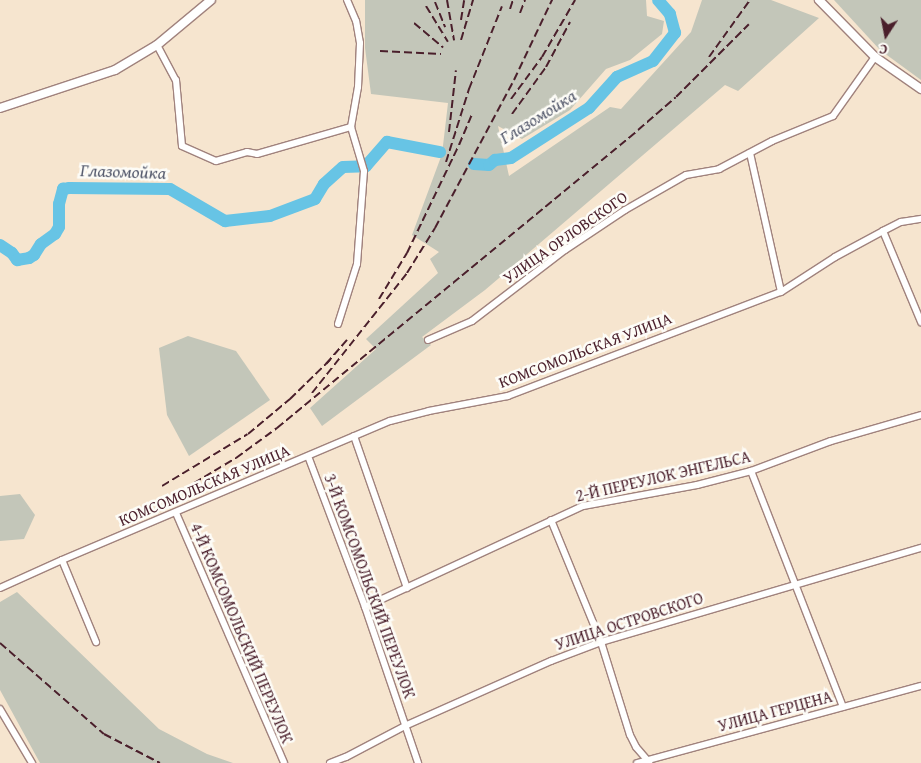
<!DOCTYPE html>
<meta charset="utf-8">
<style>
body{margin:0}
#map{position:relative;width:921px;height:763px;overflow:hidden;background:#f6e5cf;font-family:"Gentium Book Plus",serif}
div>[style]{position:absolute}
[style*='--x']{left:calc(var(--x)*1px);top:calc(var(--y)*1px);width:calc(var(--w)*1px);rotate:calc(var(--a)*1deg)}
.industrial>*{inset:0;background:#c3c6b9}
.river>*{height:12px;margin:-6px;padding:0 6px;transform-origin:6px;border-radius:6px;background:#67c4e5}
.roads{filter:drop-shadow(1px 0 #a0827d) drop-shadow(-1px 0 #a0827d) drop-shadow(0 1px #a0827d) drop-shadow(0 -1px #a0827d)}
.minor>*{height:6px;margin:-3px;padding:0 3px;transform-origin:3px;border-radius:3px;background:#fff}
.tertiary>*{height:8px;margin:-4px;padding:0 4px;transform-origin:4px;border-radius:4px;background:#fff}
.rail>*{height:2px;margin-top:-1px;transform-origin:0;background:repeating-linear-gradient(90deg,#4a1f2b 0 8px,transparent 0 12px)}
span{translate:-50% -50%;white-space:nowrap;text-align:center;line-height:1.15;-webkit-text-stroke:5px #fdfcf7;paint-order:stroke}
.street-label{font-size:16px;color:#4a1f2b}
.water-label{font-size:18px;color:#54596c;font-style:italic}
.north{position:absolute;left:861px;top:10px;width:50px;height:50px;-webkit-text-stroke:4px #fdfcf7;paint-order:stroke;rotate:191deg;font-size:14px;font-weight:700;line-height:20px;text-align:center;color:#4a1f2b}
.north::after{content:'';display:block;margin:auto;width:18px;height:22px;background:#4a1f2b;clip-path:polygon(50% 0,100% 100%,50% 72%,0 100%)}
</style>
<div id="map">
<div class="industrial">
<div style="clip-path:polygon(365px 0,646px 0,647px 16px,664px 21px,662px 34px,630px 60px,606px 69px,570px 110px,522px 139px,498px 126px,509px 176px,610px 107px,621px 109px,691px 32px,702px 0,771px 0,819px 18px,738px 91px,725px 85px,485px 290px,422px 337px,431px 345px,322px 426px,310px 408px,376px 349px,366px 339px,438px 273px,430px 259px,439px 252px,412px 235px,442px 154px,448px 103px,371px 94px,365px 48px)"></div>
<div style="clip-path:polygon(834px 0,921px 0,921px 80px,880px 50px)"></div>
<div style="clip-path:polygon(188px 336px,236px 351px,270px 400px,189px 456px,167px 415px,159px 348px)"></div>
<div style="clip-path:polygon(20px 494px,35px 515px,24px 539px,0 541px,0 496px)"></div>
<div style="clip-path:polygon(17px 592px,159px 729px,207px 754px,233px 763px,40px 763px,0 690px,0 602px)"></div>
</div>
<div class="river">
<div style="--x:474;--y:164;--w:15;--a:4"></div>
<div style="--x:489;--y:165;--w:8;--a:-40"></div>
<div style="--x:495;--y:160;--w:16;--a:-7"></div>
<div style="--x:511;--y:158;--w:93;--a:-32.7"></div>
<div style="--x:589;--y:108;--w:42;--a:-47.9"></div>
<div style="--x:617;--y:77;--w:39;--a:-24"></div>
<div style="--x:653;--y:61;--w:36;--a:-52"></div>
<div style="--x:675;--y:33;--w:20;--a:-105"></div>
<div style="--x:670;--y:14;--w:18;--a:-131"></div>
<div style="--x:0;--y:245;--w:14;--a:34"></div>
<div style="--x:12;--y:253;--w:9;--a:54"></div>
<div style="--x:17;--y:260;--w:12;--a:-9"></div>
<div style="--x:29;--y:258;--w:6;--a:-31"></div>
<div style="--x:34;--y:255;--w:13;--a:-58"></div>
<div style="--x:41;--y:244;--w:17;--a:-36"></div>
<div style="--x:55;--y:234;--w:8;--a:-60"></div>
<div style="--x:59;--y:227;--w:23;--a:-90"></div>
<div style="--x:59;--y:204;--w:16;--a:-75"></div>
<div style="--x:63;--y:189;--w:6;--a:-9"></div>
<div style="--x:69;--y:188;--w:101;--a:0.6"></div>
<div style="--x:170;--y:189;--w:64;--a:30.2"></div>
<div style="--x:225;--y:221;--w:45;--a:-6.3"></div>
<div style="--x:270;--y:216;--w:48;--a:-20.7"></div>
<div style="--x:315;--y:199;--w:17;--a:-59"></div>
<div style="--x:324;--y:184;--w:25;--a:-42"></div>
<div style="--x:343;--y:167;--w:23;--a:-2"></div>
<div style="--x:366;--y:166;--w:32;--a:-49"></div>
<div style="--x:387;--y:142;--w:54;--a:10.7"></div>
</div>
<div class="roads">
<div class="minor">
<div style="--x:157;--y:45;--w:40;--a:62"></div>
<div style="--x:176;--y:80;--w:66;--a:84.8"></div>
<div style="--x:182;--y:146;--w:37;--a:24"></div>
<div style="--x:216;--y:161;--w:32;--a:-16"></div>
<div style="--x:247;--y:152;--w:10;--a:11"></div>
<div style="--x:257;--y:154;--w:98;--a:-16"></div>
<div style="--x:750;--y:153;--w:142;--a:77.4"></div>
<div style="--x:883;--y:231;--w:99;--a:67.3"></div>
<div style="--x:338;--y:324;--w:63;--a:-72.4"></div>
<div style="--x:357;--y:264;--w:93;--a:-85.7"></div>
<div style="--x:364;--y:171;--w:46;--a:-106.5"></div>
<div style="--x:351;--y:127;--w:41;--a:-80.1"></div>
<div style="--x:358;--y:87;--w:44;--a:-87.4"></div>
<div style="--x:360;--y:43;--w:22;--a:-100"></div>
<div style="--x:356;--y:21;--w:23;--a:-113"></div>
<div style="--x:428;--y:340;--w:48;--a:-23.4"></div>
<div style="--x:472;--y:321;--w:117;--a:-37.4"></div>
<div style="--x:565;--y:250;--w:72;--a:-33.7"></div>
<div style="--x:625;--y:210;--w:70;--a:-29.8"></div>
<div style="--x:686;--y:175;--w:34;--a:-10"></div>
<div style="--x:719;--y:169;--w:60;--a:-27.8"></div>
<div style="--x:772;--y:141;--w:66;--a:-22.3"></div>
<div style="--x:833;--y:116;--w:72;--a:-54.6"></div>
<div style="--x:354;--y:436;--w:161;--a:70.8"></div>
<div style="--x:308;--y:456;--w:161;--a:69.3"></div>
<div style="--x:365;--y:607;--w:165;--a:71.2"></div>
<div style="--x:751;--y:471;--w:253;--a:68.7"></div>
<div style="--x:176;--y:513;--w:272;--a:66.6"></div>
<div style="--x:551;--y:520;--w:132;--a:67.7"></div>
<div style="--x:601;--y:642;--w:97;--a:72.7"></div>
<div style="--x:630;--y:735;--w:13;--a:63"></div>
<div style="--x:636;--y:747;--w:20;--a:49"></div>
<div style="--x:62;--y:560;--w:89;--a:67.5"></div>
<div style="--x:0;--y:588;--w:68;--a:-24.3"></div>
<div style="--x:62;--y:560;--w:356;--a:-23"></div>
<div style="--x:390;--y:421;--w:40;--a:-14.4"></div>
<div style="--x:429;--y:411;--w:80;--a:-10.8"></div>
<div style="--x:508;--y:396;--w:292;--a:-20.9"></div>
<div style="--x:781;--y:292;--w:64;--a:-32.9"></div>
<div style="--x:835;--y:257;--w:55;--a:-28.4"></div>
<div style="--x:883;--y:231;--w:20;--a:-27"></div>
<div style="--x:901;--y:222;--w:20;--a:-9"></div>
<div style="--x:365;--y:607;--w:240;--a:-24.9"></div>
<div style="--x:583;--y:506;--w:116;--a:-10.4"></div>
<div style="--x:697;--y:485;--w:56;--a:-14.5"></div>
<div style="--x:751;--y:471;--w:85;--a:-20.6"></div>
<div style="--x:831;--y:441;--w:94;--a:-16.1"></div>
<div style="--x:0;--y:709;--w:63;--a:59.3"></div>
<div style="--x:330;--y:763;--w:17;--a:-21"></div>
<div style="--x:346;--y:757;--w:69;--a:-27.7"></div>
<div style="--x:407;--y:725;--w:158;--a:-24"></div>
<div style="--x:551;--y:661;--w:53;--a:-20.8"></div>
<div style="--x:601;--y:642;--w:334;--a:-16.4"></div>
<div style="--x:637;--y:763;--w:294;--a:-15.2"></div>
</div>
<div class="tertiary">
<div style="--x:819;--y:0;--w:80;--a:45.5"></div>
<div style="--x:875;--y:57;--w:56;--a:34.8"></div>
<div style="--x:0;--y:108;--w:121;--a:-18.3"></div>
<div style="--x:115;--y:70;--w:49;--a:-30.8"></div>
<div style="--x:157;--y:45;--w:70;--a:-39.8"></div>
</div>
</div>
<div class="rail">
<div style="--x:447;--y:0;--w:41;--a:80.1"></div>
<div style="--x:435;--y:2;--w:27;--a:68"></div>
<div style="--x:426;--y:6;--w:42;--a:58.6"></div>
<div style="--x:510;--y:9;--w:9;--a:-72"></div>
<div style="--x:520;--y:13;--w:14;--a:-69"></div>
<div style="--x:461;--y:20;--w:20;--a:-81"></div>
<div style="--x:414;--y:23;--w:38;--a:40"></div>
<div style="--x:461;--y:40;--w:42;--a:-73.3"></div>
<div style="--x:380;--y:51;--w:61;--a:2.8"></div>
<div style="--x:709;--y:57;--w:70;--a:-54.3"></div>
<div style="--x:511;--y:99;--w:52;--a:-53.6"></div>
<div style="--x:542;--y:57;--w:66;--a:-59.9"></div>
<div style="--x:512;--y:114;--w:58;--a:-54.1"></div>
<div style="--x:546;--y:67;--w:51;--a:-61.9"></div>
<div style="--x:449;--y:132;--w:62;--a:-83.6"></div>
<div style="--x:446;--y:162;--w:77;--a:-72.5"></div>
<div style="--x:469;--y:89;--w:89;--a:-68.3"></div>
<div style="--x:379;--y:299;--w:54;--a:-58.7"></div>
<div style="--x:407;--y:253;--w:120;--a:-64.3"></div>
<div style="--x:459;--y:145;--w:34;--a:-67"></div>
<div style="--x:326;--y:364;--w:32;--a:-49"></div>
<div style="--x:312;--y:393;--w:153;--a:-51.6"></div>
<div style="--x:407;--y:273;--w:53;--a:-58.1"></div>
<div style="--x:435;--y:228;--w:168;--a:-61.9"></div>
<div style="--x:514;--y:80;--w:89;--a:-64.6"></div>
<div style="--x:194;--y:483;--w:49;--a:-30.8"></div>
<div style="--x:236;--y:458;--w:51;--a:-36.2"></div>
<div style="--x:277;--y:428;--w:468;--a:-39.5"></div>
<div style="--x:638;--y:130;--w:50;--a:-41"></div>
<div style="--x:676;--y:97;--w:103;--a:-45"></div>
<div style="--x:162;--y:486;--w:100;--a:-31.2"></div>
<div style="--x:248;--y:434;--w:55;--a:-39.8"></div>
<div style="--x:290;--y:399;--w:56;--a:-44.3"></div>
<div style="--x:0;--y:643;--w:138;--a:41.2"></div>
<div style="--x:104;--y:734;--w:63;--a:27.4"></div>
</div>
<div class="street-label">
<span style="left:565px;top:237px;rotate:-35deg">УЛИЦА ОРЛОВСКОГО</span>
<span style="left:585px;top:350px;rotate:-21deg">КОМСОМОЛЬСКАЯ УЛИЦА</span>
<span style="left:663px;top:476px;rotate:-13deg">2-Й ПЕРЕУЛОК ЭНГЕЛЬСА</span>
<span style="left:204px;top:485px;rotate:-23deg">КОМСОМОЛЬСКАЯ УЛИЦА</span>
<span style="left:370px;top:586px;rotate:70deg">3-Й КОМСОМОЛЬСКИЙ ПЕРЕУЛОК</span>
<span style="left:629px;top:621px;rotate:-18deg">УЛИЦА ОСТРОВСКОГО</span>
<span style="left:242px;top:633px;rotate:67deg">4-Й КОМСОМОЛЬСКИЙ ПЕРЕУЛОК</span>
<span style="left:775px;top:711px;rotate:-15deg">УЛИЦА ГЕРЦЕНА</span>
</div>
<div class="water-label">
<span style="left:538px;top:117px;rotate:-32deg">Глазомойка</span>
<span style="left:123px;top:172px;rotate:2deg">Глазомойка</span>
</div>
<div class="north">С</div>
</div>
